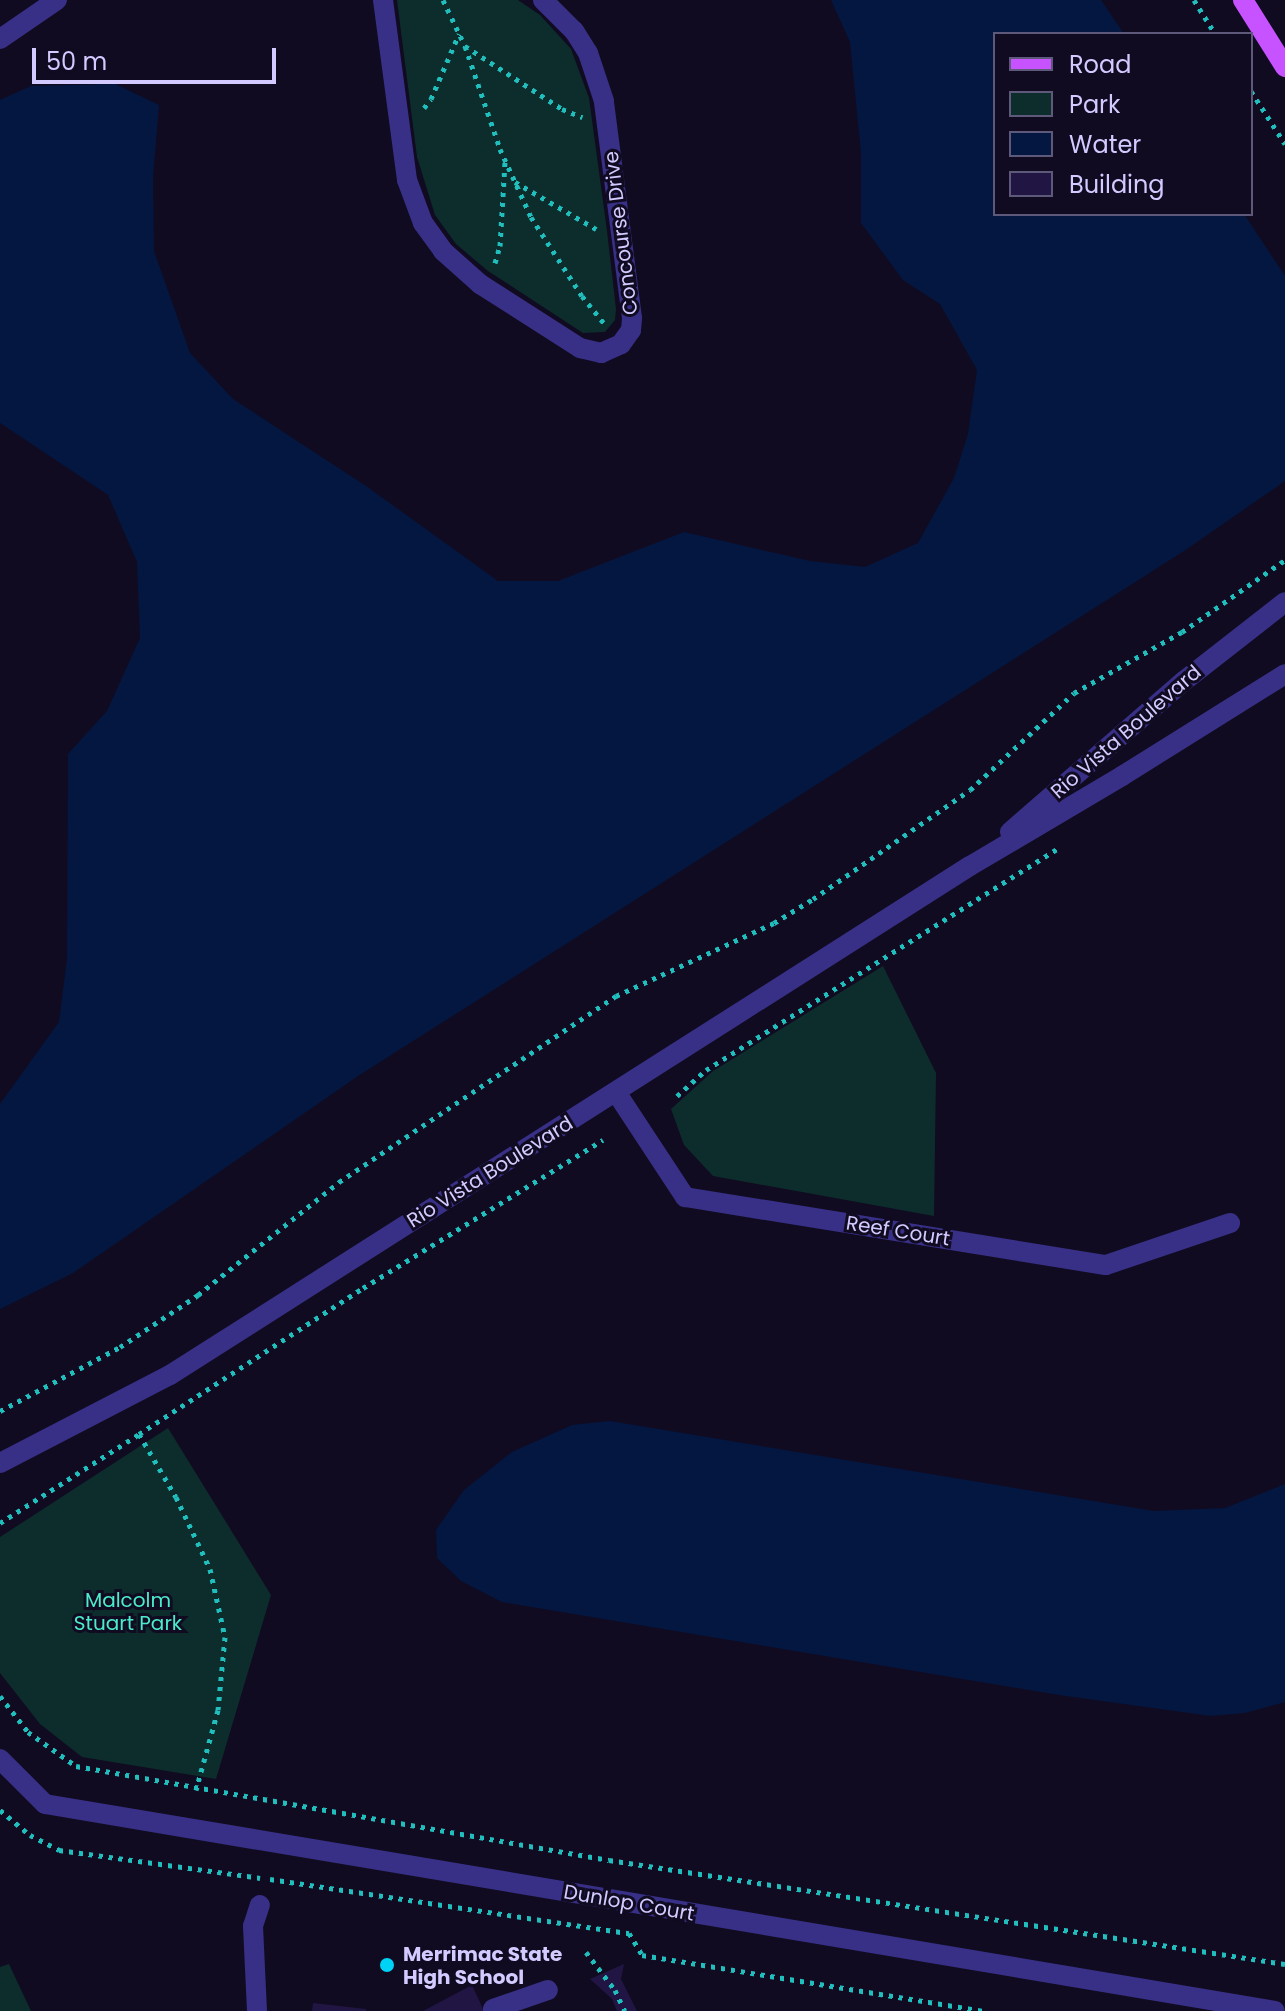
<!DOCTYPE html>
<style>
body{margin:0}
#map{position:relative;width:1285px;height:2011px;overflow:hidden;background:#100b21;font-family:Poppins,sans-serif}
div>[style]{position:absolute}
[style*='--x']{left:calc(var(--x)*1px);top:calc(var(--y)*1px);width:calc(var(--w)*1px);rotate:calc(var(--a)*1deg)}
.green>*{inset:0;background:#0d2c2c}
.water>*{inset:0;background:#041741}
.building>*{inset:0;background:#211544}
.path>*{height:5px;margin-top:-2.5px;transform-origin:0;background:repeating-linear-gradient(90deg,#20bebc 0 4px,transparent 0 10px)}
.minor>*{height:20px;margin:-10px;padding:0 10px;transform-origin:10px;border-radius:10px;background:#383086}
.major>*{height:20px;margin:-10px;padding:0 10px;transform-origin:10px;border-radius:10px;background:#c752ff}
.dots>*{width:22px;height:22px;translate:-50% -50%;box-sizing:border-box;border:4px solid #100b21;border-radius:50%}
span{translate:-50% -50%;white-space:nowrap;text-align:center;line-height:1.15;-webkit-text-stroke:6px #100b21;paint-order:stroke}
.street-label{font-size:20px;color:#d3cbff}
.park-label{font-size:20px;color:#4aeccb}
.poi-label{font-size:20px;color:#d3cbff;font-weight:700}
.left{translate:0 -50%;text-align:left}
.legend{position:absolute;left:993px;top:32px;width:260px;height:184px;box-sizing:border-box;background:#100b21;border:2px solid #5e587a;margin:0;padding:10px 14px;list-style:none;font-size:24px;color:#d3cbff}
.legend li{display:flex;align-items:center;gap:16px;height:40px}
.legend b{width:40px;border:2px solid #5e587a}
.scale{position:absolute;left:32px;top:48px;width:244px;height:36px;box-sizing:border-box;border:4px solid #d3cbff;border-top:0;padding-left:10px;font-size:24px;line-height:28px;white-space:nowrap;color:#d3cbff;-webkit-text-stroke:6px #100b21;paint-order:stroke}
</style>
<div id="map">
<div class="green">
<div style="clip-path:polygon(397px 0,518px 0,540px 15px,571px 49px,589px 98px,607px 231px,616px 309px,615px 320px,605px 332px,583px 333px,488px 271px,456px 244px,435px 215px,417px 157px)"></div>
<div style="clip-path:polygon(883px 966px,936px 1073px,934px 1216px,713px 1176px,684px 1145px,671px 1109px,713px 1071px)"></div>
<div style="clip-path:polygon(168px 1428px,271px 1595px,216px 1779px,82px 1757px,40px 1724px,0 1673px,0 1537px)"></div>
<div style="clip-path:polygon(9px 1964px,31px 2011px,0 2011px,0 1967px)"></div>
</div>
<div class="water">
<div style="clip-path:polygon(831px 0,1101px 0,1124px 34px,995px 34px,995px 214px,1244px 214px,1285px 276px,1285px 481px,1184px 551px,358px 1076px,73px 1273px,0 1309px,0 1104px,59px 1022px,67px 959px,68px 754px,107px 711px,140px 638px,137px 562px,108px 495px,0 423px,0 100px,31px 86px,115px 84px,159px 105px,153px 177px,154px 251px,190px 353px,233px 399px,366px 486px,498px 581px,558px 581px,684px 532px,810px 561px,865px 567px,918px 543px,954px 478px,968px 434px,977px 370px,940px 304px,903px 280px,861px 223px,861px 153px,850px 42px)"></div>
<div style="clip-path:polygon(610px 1421px,1154px 1511px,1225px 1508px,1285px 1484px,1285px 1702px,1245px 1713px,1211px 1716px,1059px 1695px,502px 1602px,461px 1581px,437px 1558px,436px 1530px,464px 1490px,512px 1452px,572px 1425px)"></div>
</div>
<div class="building">
<div style="clip-path:polygon(624px 1964px,621px 1979px,637px 2011px,617px 2011px,612px 1999px,590px 1979px)"></div>
<div style="clip-path:polygon(472px 1985px,484px 2011px,423px 2011px)"></div>
<div style="clip-path:polygon(313px 2003px,366px 2009px,366px 2011px,312px 2011px)"></div>
</div>
<div class="path">
<div style="--x:443;--y:0;--w:51;--a:64.4"></div>
<div style="--x:465;--y:46;--w:109;--a:71.2"></div>
<div style="--x:500;--y:149;--w:75;--a:65.5"></div>
<div style="--x:531;--y:217;--w:94;--a:57.2"></div>
<div style="--x:582;--y:296;--w:35;--a:51"></div>
<div style="--x:1194;--y:0;--w:40;--a:58"></div>
<div style="--x:465;--y:46;--w:116;--a:33"></div>
<div style="--x:562;--y:109;--w:22;--a:22"></div>
<div style="--x:1251;--y:91;--w:63;--a:57.3"></div>
<div style="--x:424;--y:108;--w:11;--a:-52"></div>
<div style="--x:431;--y:99;--w:71;--a:-66.7"></div>
<div style="--x:515;--y:182;--w:94;--a:30.1"></div>
<div style="--x:495;--y:263;--w:18;--a:-74"></div>
<div style="--x:500;--y:246;--w:84;--a:-86.6"></div>
<div style="--x:677;--y:1096;--w:39;--a:-42"></div>
<div style="--x:706;--y:1070;--w:416;--a:-32.2"></div>
<div style="--x:0;--y:1411;--w:136;--a:-28.1"></div>
<div style="--x:120;--y:1347;--w:94;--a:-33.7"></div>
<div style="--x:198;--y:1295;--w:181;--a:-38.7"></div>
<div style="--x:339;--y:1182;--w:334;--a:-33.9"></div>
<div style="--x:616;--y:996;--w:174;--a:-24.8"></div>
<div style="--x:774;--y:923;--w:46;--a:-31.6"></div>
<div style="--x:813;--y:899;--w:191;--a:-34.8"></div>
<div style="--x:970;--y:790;--w:142;--a:-43"></div>
<div style="--x:1074;--y:693;--w:124;--a:-29.5"></div>
<div style="--x:1182;--y:632;--w:126;--a:-35"></div>
<div style="--x:139;--y:1434;--w:267;--a:-33.1"></div>
<div style="--x:363;--y:1288;--w:282;--a:-31.7"></div>
<div style="--x:0;--y:1523;--w:165;--a:-32.6"></div>
<div style="--x:139;--y:1434;--w:73;--a:59.6"></div>
<div style="--x:176;--y:1497;--w:80;--a:64.7"></div>
<div style="--x:210;--y:1569;--w:70;--a:77.6"></div>
<div style="--x:225;--y:1637;--w:73;--a:95.5"></div>
<div style="--x:218;--y:1710;--w:83;--a:105.4"></div>
<div style="--x:0;--y:1696;--w:46;--a:52.1"></div>
<div style="--x:28;--y:1732;--w:59;--a:35.3"></div>
<div style="--x:76;--y:1766;--w:541;--a:10"></div>
<div style="--x:609;--y:1860;--w:684;--a:8.75"></div>
<div style="--x:0;--y:1810;--w:39;--a:40"></div>
<div style="--x:30;--y:1835;--w:33;--a:27"></div>
<div style="--x:59;--y:1850;--w:203;--a:7.9"></div>
<div style="--x:270;--y:1879;--w:363;--a:8.6"></div>
<div style="--x:629;--y:1933;--w:26;--a:59"></div>
<div style="--x:642;--y:1955;--w:346;--a:9.3"></div>
<div style="--x:586;--y:1952;--w:48;--a:52.7"></div>
<div style="--x:615;--y:1990;--w:23;--a:65"></div>
</div>
<div class="minor">
<div style="--x:383;--y:0;--w:182;--a:82.4"></div>
<div style="--x:407;--y:180;--w:46;--a:69.6"></div>
<div style="--x:423;--y:223;--w:34;--a:54"></div>
<div style="--x:443;--y:251;--w:50;--a:41.7"></div>
<div style="--x:480;--y:284;--w:119;--a:32.6"></div>
<div style="--x:580;--y:348;--w:22;--a:13"></div>
<div style="--x:601;--y:353;--w:22;--a:-24"></div>
<div style="--x:621;--y:344;--w:17;--a:-54"></div>
<div style="--x:631;--y:330;--w:12;--a:-85"></div>
<div style="--x:632;--y:318;--w:219;--a:-97.4"></div>
<div style="--x:604;--y:101;--w:51;--a:-108.4"></div>
<div style="--x:588;--y:53;--w:26;--a:-122"></div>
<div style="--x:574;--y:31;--w:44;--a:-135"></div>
<div style="--x:0;--y:39;--w:69;--a:-34.4"></div>
<div style="--x:1010;--y:832;--w:230;--a:-41"></div>
<div style="--x:1184;--y:681;--w:128;--a:-38"></div>
<div style="--x:616;--y:1092;--w:126;--a:56.7"></div>
<div style="--x:685;--y:1197;--w:426;--a:9.2"></div>
<div style="--x:1106;--y:1265;--w:131;--a:-18.7"></div>
<div style="--x:0;--y:1463;--w:191;--a:-27.4"></div>
<div style="--x:170;--y:1375;--w:948;--a:-32.47"></div>
<div style="--x:970;--y:866;--w:177;--a:-30.6"></div>
<div style="--x:1122;--y:776;--w:192;--a:-32"></div>
<div style="--x:0;--y:1759;--w:64;--a:45"></div>
<div style="--x:45;--y:1804;--w:1247;--a:9.55"></div>
<div style="--x:493;--y:2009;--w:58;--a:-19.1"></div>
<div style="--x:257;--y:2011;--w:85;--a:-92.7"></div>
<div style="--x:253;--y:1926;--w:22;--a:-72"></div>
</div>
<div class="major">
<div style="--x:1243;--y:0;--w:79;--a:57.9"></div>
</div>
<div class="dots">
<div style="left:387px;top:1965px;background:#00d2f6"></div>
</div>
<div class="street-label">
<span style="left:621px;top:233px;rotate:-97deg">Concourse Drive</span>
<span style="left:1126px;top:732px;rotate:-41deg">Rio Vista Boulevard</span>
<span style="left:490px;top:1172px;rotate:-32deg">Rio Vista Boulevard</span>
<span style="left:898px;top:1231px;rotate:9deg">Reef Court</span>
<span style="left:629px;top:1903px;rotate:10deg">Dunlop Court</span>
</div>
<div class="park-label">
<span style="left:128px;top:1612px">Malcolm<br>Stuart Park</span>
</div>
<div class="poi-label">
<span class="left" style="left:403px;top:1966px">Merrimac State<br>High School</span>
</div>
<ul class="legend">
<li><b style="height:10px;background:#c752ff"></b>Road</li>
<li><b style="height:22px;background:#0d2c2c"></b>Park</li>
<li><b style="height:22px;background:#041741"></b>Water</li>
<li><b style="height:22px;background:#211544"></b>Building</li>
</ul>
<div class="scale">50 m</div>
</div>
